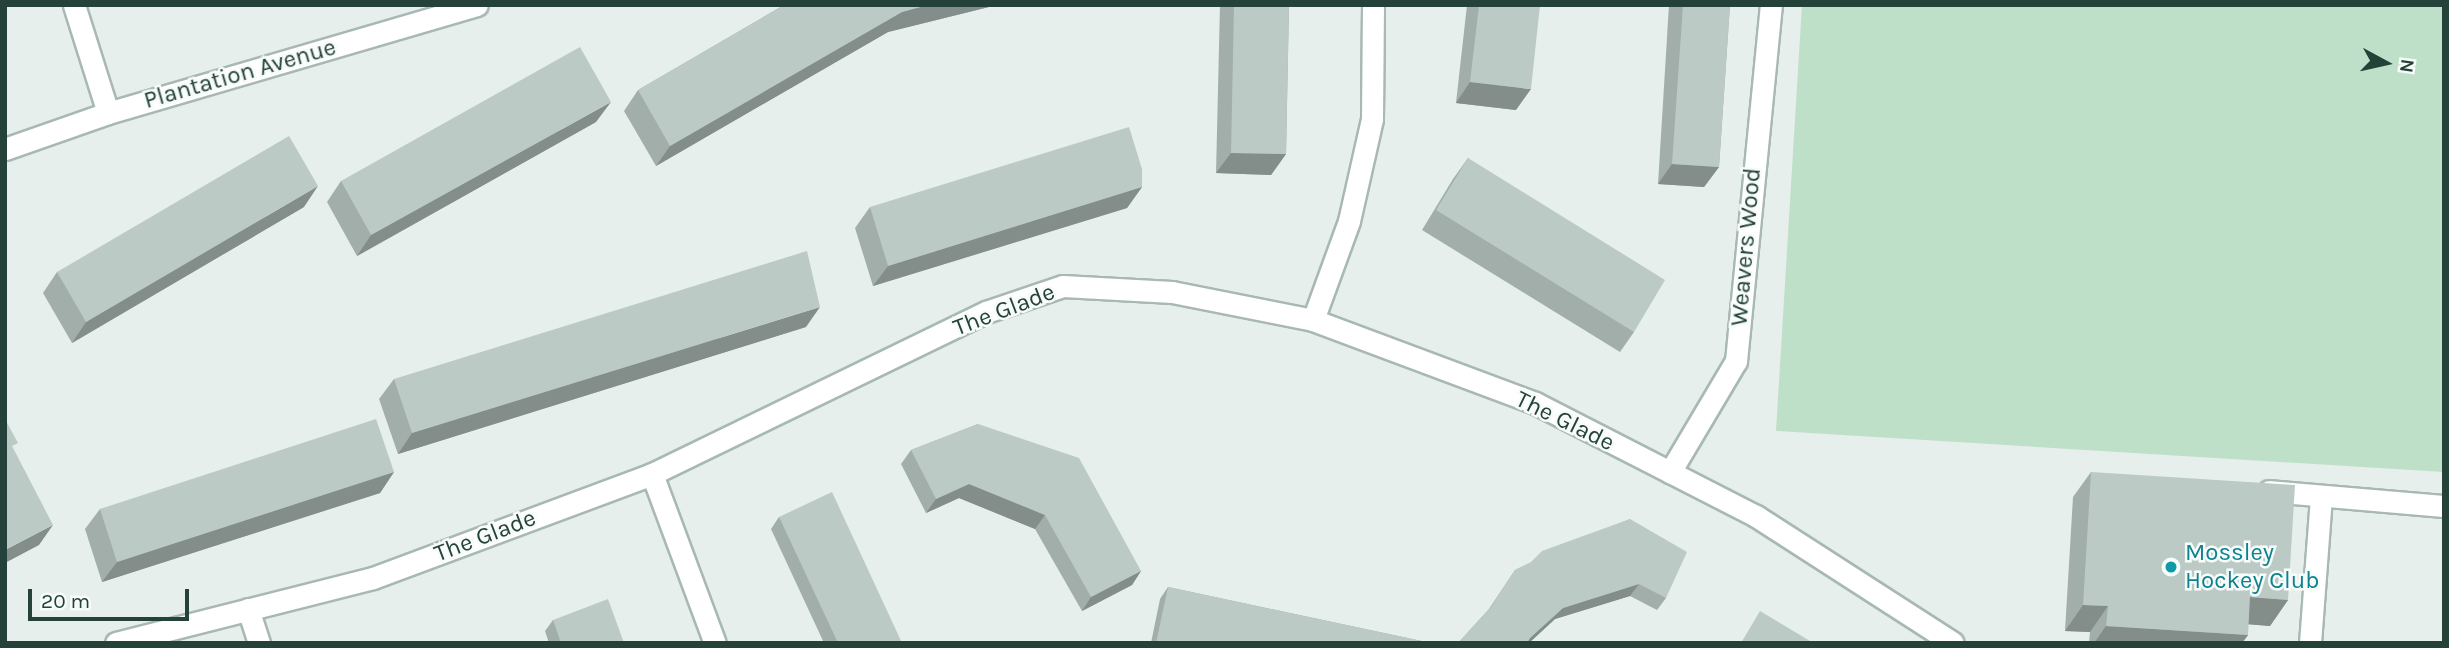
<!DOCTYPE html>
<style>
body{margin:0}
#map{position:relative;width:2449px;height:648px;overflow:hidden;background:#e6efeb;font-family:Karla,sans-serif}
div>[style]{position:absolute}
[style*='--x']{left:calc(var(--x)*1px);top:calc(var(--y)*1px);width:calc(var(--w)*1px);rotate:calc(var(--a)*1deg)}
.green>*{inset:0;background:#bfe0c8}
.roads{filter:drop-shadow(2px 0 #a8b8b2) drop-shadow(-2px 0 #a8b8b2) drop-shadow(0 2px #a8b8b2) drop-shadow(0 -2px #a8b8b2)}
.service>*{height:21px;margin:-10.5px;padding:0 10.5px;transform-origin:10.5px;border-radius:10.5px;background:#fff}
.minor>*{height:21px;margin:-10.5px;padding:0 10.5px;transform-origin:10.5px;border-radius:10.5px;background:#fff}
.wall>*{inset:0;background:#a1aea9}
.shaded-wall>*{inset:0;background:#838d89}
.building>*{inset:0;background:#bbcac4}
.dots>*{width:19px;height:19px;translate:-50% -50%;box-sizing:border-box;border:4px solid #f7fbf9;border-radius:50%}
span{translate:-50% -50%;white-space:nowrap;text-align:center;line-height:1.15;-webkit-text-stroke:5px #f7fbf9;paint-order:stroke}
.street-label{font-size:24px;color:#24423a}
.culture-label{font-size:24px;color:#0d838f}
.left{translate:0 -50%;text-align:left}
.frame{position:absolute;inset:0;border:7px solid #24423a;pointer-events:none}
.north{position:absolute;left:2351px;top:28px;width:70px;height:70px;-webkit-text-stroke:5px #f7fbf9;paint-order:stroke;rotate:98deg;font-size:19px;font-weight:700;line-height:28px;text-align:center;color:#24423a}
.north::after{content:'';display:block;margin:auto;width:24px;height:32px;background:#24423a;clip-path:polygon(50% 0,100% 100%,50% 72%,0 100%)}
.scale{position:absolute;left:28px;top:589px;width:161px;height:32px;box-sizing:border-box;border:4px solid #24423a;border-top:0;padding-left:9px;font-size:21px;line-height:24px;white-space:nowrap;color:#24423a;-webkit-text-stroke:5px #f7fbf9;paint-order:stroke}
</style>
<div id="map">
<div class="green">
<div style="clip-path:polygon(1802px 5px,2444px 5px,2444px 472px,1776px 431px)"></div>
</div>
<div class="roads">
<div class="service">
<div style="--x:2269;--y:491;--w:176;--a:4.9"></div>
<div style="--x:2310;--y:643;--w:147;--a:-85.7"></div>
</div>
<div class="minor">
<div style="--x:74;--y:5;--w:113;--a:72.5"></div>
<div style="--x:5;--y:149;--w:109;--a:-19.3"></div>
<div style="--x:108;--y:113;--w:384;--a:-16.3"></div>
<div style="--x:1313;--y:320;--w:105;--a:-70"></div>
<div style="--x:1349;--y:221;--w:105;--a:-77.3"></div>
<div style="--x:1372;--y:119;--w:114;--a:-89.5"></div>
<div style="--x:1670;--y:472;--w:129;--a:-59.3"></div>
<div style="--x:1736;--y:361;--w:358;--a:-84.4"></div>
<div style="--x:652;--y:474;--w:180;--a:69.6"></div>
<div style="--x:248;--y:609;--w:36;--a:72"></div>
<div style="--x:116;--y:643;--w:265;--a:-14.2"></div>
<div style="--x:373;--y:578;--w:298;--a:-20.4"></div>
<div style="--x:652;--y:474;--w:371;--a:-25.9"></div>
<div style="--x:986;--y:312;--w:81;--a:-18.7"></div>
<div style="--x:1063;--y:286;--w:109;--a:3.2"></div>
<div style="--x:1172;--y:292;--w:144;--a:11.2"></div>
<div style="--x:1313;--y:320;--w:237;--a:20.5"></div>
<div style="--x:1535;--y:403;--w:248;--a:27.1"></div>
<div style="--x:1756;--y:516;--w:234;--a:32.8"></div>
</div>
</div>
<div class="wall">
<div style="clip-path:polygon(784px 5px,997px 5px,888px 32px,656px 166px,624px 111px,638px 90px)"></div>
<div style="clip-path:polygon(1220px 5px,1289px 5px,1286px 154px,1271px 175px,1216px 173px)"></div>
<div style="clip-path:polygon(1467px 5px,1540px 5px,1516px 110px,1456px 103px)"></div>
<div style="clip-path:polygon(1669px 5px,1730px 5px,1719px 167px,1704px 187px,1658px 184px)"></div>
<div style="clip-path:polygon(596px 122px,357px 256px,327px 202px,341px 181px)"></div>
<div style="clip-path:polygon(1468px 158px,1634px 332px,1620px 352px,1422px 230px,1453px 179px)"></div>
<div style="clip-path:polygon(1142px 187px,1127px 208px,873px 286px,855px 228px,870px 207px)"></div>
<div style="clip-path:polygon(304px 207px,72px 343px,43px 293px,57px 272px)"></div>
<div style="clip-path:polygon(806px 327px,398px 454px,379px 399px,394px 379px)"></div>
<div style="clip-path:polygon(978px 424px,1141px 571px,1132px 585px,1082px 611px,1035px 529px,959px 498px,926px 513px,901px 464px,911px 450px)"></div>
<div style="clip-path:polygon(394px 472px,380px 493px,102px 582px,85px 529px,100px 509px)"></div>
<div style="clip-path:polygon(2091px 472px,2288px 600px,2270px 626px,2248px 624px,2248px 635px,2242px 643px,2089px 643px,2090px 632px,2065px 631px,2073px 497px)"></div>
<div style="clip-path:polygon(779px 517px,902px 643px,824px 643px,771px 529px)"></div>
<div style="clip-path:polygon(1630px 519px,1666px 598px,1657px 610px,1630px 596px,1555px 619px,1529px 643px,1458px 643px,1489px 609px,1515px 570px)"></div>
<div style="clip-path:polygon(1168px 587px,1431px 643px,1151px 643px,1160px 599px)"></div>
<div style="clip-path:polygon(553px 620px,624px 643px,549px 643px,545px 631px)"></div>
</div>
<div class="shaded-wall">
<div style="clip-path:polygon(928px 5px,997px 5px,888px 32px,656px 166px,670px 146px,902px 12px)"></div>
<div style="clip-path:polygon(1470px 82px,1531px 89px,1516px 110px,1456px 103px)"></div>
<div style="clip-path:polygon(611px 102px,596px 122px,357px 256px,371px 235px)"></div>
<div style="clip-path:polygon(1231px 153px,1286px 154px,1271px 175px,1216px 173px)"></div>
<div style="clip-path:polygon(1672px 164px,1719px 167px,1704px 187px,1658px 184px)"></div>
<div style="clip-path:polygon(318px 186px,304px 207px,72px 343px,86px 322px)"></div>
<div style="clip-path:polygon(1142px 187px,1127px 208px,873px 286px,888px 266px)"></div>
<div style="clip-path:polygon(820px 307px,806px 327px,398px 454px,412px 433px)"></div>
<div style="clip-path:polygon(394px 472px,380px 493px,102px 582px,117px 562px)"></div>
<div style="clip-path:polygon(969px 484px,1045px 515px,1035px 529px,959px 498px,926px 513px,936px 499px)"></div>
<div style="clip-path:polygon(53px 525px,39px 545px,5px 563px,5px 550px)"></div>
<div style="clip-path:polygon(1141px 571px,1132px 585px,1082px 611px,1091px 597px)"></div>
<div style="clip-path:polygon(1639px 584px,1630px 596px,1555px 619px,1529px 643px,1526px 643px,1530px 638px,1563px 608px)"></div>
<div style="clip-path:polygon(2250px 597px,2288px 600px,2270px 626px,2232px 623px)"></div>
<div style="clip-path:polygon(2083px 605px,2108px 606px,2090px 632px,2065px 631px)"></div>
<div style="clip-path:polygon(2106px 626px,2248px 635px,2242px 643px,2094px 643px)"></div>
</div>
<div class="building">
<div style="clip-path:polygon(784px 5px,928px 5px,902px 12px,670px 146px,638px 90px)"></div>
<div style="clip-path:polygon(1234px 5px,1289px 5px,1286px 154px,1231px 153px)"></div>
<div style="clip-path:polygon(1479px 5px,1540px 5px,1531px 89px,1470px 82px)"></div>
<div style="clip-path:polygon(1683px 5px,1730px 5px,1719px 167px,1672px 164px)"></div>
<div style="clip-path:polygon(580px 47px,611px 102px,371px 235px,341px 181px)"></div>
<div style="clip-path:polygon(1129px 127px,1142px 169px,1142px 187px,888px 266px,870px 207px)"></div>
<div style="clip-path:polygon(289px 136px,318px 186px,86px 322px,57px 272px)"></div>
<div style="clip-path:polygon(1468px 158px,1665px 280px,1634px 332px,1436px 210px)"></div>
<div style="clip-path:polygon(807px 251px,820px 307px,412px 433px,394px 379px)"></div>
<div style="clip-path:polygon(5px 419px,18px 443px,12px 446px,53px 525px,5px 550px)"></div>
<div style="clip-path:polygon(376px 419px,394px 472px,117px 562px,100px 509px)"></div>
<div style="clip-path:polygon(978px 424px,1079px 458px,1141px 571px,1091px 597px,1045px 515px,969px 484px,936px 499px,911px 450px)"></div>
<div style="clip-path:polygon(2091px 472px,2295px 485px,2288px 600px,2250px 597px,2248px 635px,2106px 626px,2108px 606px,2083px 605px)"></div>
<div style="clip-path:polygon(832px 492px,902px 643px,838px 643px,779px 517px)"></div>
<div style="clip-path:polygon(1630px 519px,1687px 552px,1666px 598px,1639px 584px,1563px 608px,1530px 638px,1527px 643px,1458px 643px,1491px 607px,1515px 570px,1531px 562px,1542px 551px)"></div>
<div style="clip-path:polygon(1168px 587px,1431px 643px,1156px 643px)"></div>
<div style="clip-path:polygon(608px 599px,624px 643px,561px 643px,553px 620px)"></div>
<div style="clip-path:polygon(1760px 611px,1810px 641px,1809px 643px,1741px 643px)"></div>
</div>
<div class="dots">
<div style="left:2171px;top:567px;background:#0f9aa8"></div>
</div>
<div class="street-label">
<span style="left:240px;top:74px;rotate:-16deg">Plantation Avenue</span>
<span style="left:1746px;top:247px;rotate:-85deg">Weavers Wood</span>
<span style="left:1004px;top:310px;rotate:-21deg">The Glade</span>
<span style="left:1565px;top:421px;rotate:26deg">The Glade</span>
<span style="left:485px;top:536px;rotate:-21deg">The Glade</span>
</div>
<div class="culture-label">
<span class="left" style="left:2185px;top:567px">Mossley<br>Hockey Club</span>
</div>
<div class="frame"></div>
<div class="north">N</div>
<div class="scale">20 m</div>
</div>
